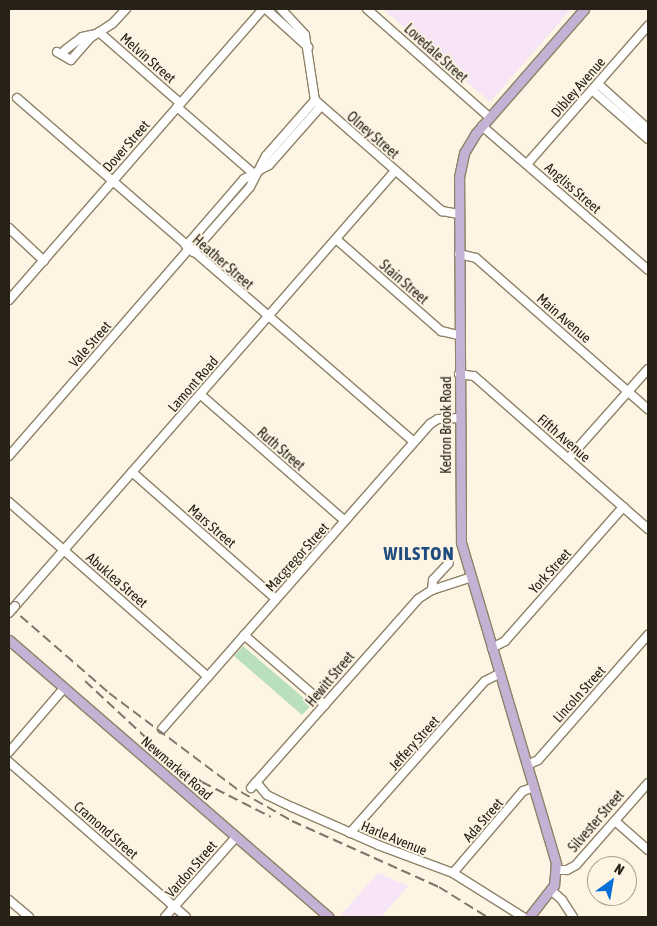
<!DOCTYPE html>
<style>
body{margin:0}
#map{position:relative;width:657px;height:926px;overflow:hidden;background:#fdf4e3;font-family:"Asap Condensed",sans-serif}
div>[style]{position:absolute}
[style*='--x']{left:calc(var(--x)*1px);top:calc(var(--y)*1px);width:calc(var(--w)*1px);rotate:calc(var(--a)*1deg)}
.education>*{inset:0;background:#f7e4f6}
.green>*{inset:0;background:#b9dfbd}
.roads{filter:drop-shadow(1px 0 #8f8268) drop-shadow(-1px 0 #8f8268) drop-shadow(0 1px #8f8268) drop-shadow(0 -1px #8f8268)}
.minor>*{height:8px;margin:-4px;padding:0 4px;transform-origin:4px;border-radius:4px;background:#fff}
.major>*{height:9px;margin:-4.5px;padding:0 4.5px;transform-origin:4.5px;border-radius:4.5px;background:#c4b1d3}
.rail>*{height:2px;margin-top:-1px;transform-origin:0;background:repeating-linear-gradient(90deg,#7d7669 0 10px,transparent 0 15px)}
.bridges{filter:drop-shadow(1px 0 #8f8268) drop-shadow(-1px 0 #8f8268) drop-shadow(0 1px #8f8268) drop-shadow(0 -1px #8f8268)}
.minor-bridge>*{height:8px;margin:-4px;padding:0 4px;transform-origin:4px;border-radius:4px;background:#fff}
span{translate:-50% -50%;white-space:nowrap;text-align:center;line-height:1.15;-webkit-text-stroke:4px #fdf4e3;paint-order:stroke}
.street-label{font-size:14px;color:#272117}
.district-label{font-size:19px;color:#204b7f;font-weight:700;letter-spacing:1px}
.frame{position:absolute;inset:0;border:10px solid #272117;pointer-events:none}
.north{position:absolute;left:587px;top:856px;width:50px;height:50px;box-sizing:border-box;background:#fdf4e3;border:1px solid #a7a091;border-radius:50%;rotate:32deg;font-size:14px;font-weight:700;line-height:20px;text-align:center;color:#272117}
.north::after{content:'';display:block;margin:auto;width:18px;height:22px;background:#0670d8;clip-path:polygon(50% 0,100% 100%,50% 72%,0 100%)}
</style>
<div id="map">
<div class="education">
<div style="clip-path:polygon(383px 9px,571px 9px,490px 102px)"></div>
<div style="clip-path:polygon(378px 873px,408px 886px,381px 917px,339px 917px)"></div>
</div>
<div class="green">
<div style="clip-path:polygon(243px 646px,312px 705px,302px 715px,234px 656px)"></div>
</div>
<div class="roads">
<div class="minor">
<div style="--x:266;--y:9;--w:57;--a:42.1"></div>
<div style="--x:281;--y:9;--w:35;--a:47"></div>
<div style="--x:305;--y:35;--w:66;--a:81.3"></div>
<div style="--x:315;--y:100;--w:169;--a:41.2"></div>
<div style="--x:442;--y:211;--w:17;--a:10"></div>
<div style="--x:367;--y:9;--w:163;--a:41.5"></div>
<div style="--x:99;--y:32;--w:108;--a:41.2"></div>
<div style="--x:65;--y:50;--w:21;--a:-37"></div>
<div style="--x:82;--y:37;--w:13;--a:-13"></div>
<div style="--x:57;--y:52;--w:16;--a:30"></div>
<div style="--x:71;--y:60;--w:29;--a:-49"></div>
<div style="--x:90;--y:38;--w:27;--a:-33"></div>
<div style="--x:113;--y:23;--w:19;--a:-47"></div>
<div style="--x:598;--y:84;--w:67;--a:42"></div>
<div style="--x:592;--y:90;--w:74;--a:41.2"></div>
<div style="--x:17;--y:98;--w:525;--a:40.91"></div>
<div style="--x:177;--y:107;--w:102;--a:41"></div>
<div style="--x:482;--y:126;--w:220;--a:40.9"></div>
<div style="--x:527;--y:164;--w:184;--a:-48.8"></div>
<div style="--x:258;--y:171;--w:13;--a:-29"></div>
<div style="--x:269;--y:165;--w:79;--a:-48.6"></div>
<div style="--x:9;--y:228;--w:48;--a:43.3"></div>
<div style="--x:336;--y:239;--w:140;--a:41.2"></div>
<div style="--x:441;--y:331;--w:17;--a:13"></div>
<div style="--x:186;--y:246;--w:89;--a:-49.1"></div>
<div style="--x:244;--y:179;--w:11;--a:-27"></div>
<div style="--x:193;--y:252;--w:86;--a:-48.8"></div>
<div style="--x:250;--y:187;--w:35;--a:-63"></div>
<div style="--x:266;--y:156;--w:74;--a:-48.8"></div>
<div style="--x:459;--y:254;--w:17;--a:13"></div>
<div style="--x:476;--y:258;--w:229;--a:41.3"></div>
<div style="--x:9;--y:300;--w:386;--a:-48.9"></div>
<div style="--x:459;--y:374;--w:15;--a:8"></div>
<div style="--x:474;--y:376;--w:232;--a:41.3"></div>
<div style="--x:201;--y:395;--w:191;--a:41.2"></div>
<div style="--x:9;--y:456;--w:274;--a:-49"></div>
<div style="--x:569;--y:458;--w:119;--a:-48.4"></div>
<div style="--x:132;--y:472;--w:192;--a:41.4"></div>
<div style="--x:9;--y:502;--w:265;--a:41.3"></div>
<div style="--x:432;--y:590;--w:10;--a:-84"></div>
<div style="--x:433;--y:580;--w:23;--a:-47"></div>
<div style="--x:15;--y:606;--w:578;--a:-48.86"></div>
<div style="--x:244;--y:635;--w:107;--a:40.8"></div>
<div style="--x:492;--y:648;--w:15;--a:-28"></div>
<div style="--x:505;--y:641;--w:179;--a:-48.6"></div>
<div style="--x:162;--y:729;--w:406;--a:-48.7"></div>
<div style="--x:430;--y:424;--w:9;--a:-32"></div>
<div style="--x:438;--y:419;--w:21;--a:-3"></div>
<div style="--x:9;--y:752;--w:84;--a:-49.3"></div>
<div style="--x:9;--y:762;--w:235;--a:41.2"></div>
<div style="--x:527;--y:765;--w:12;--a:-24"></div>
<div style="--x:538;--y:760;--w:167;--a:-48.7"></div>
<div style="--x:256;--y:782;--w:17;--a:50"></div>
<div style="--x:267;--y:795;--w:28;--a:26"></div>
<div style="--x:292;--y:807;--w:94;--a:23.8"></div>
<div style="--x:378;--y:845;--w:80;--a:20.5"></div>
<div style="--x:453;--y:873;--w:83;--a:32.2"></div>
<div style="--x:251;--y:788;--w:252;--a:-48.5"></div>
<div style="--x:418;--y:599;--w:17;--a:-33"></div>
<div style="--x:432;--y:590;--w:40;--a:-18"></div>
<div style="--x:615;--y:821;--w:44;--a:41.3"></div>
<div style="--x:350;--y:833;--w:203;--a:-48.4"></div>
<div style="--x:485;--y:681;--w:16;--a:-27"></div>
<div style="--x:557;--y:870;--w:10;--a:0"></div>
<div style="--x:567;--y:870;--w:10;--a:-29"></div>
<div style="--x:576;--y:865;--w:109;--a:-48.7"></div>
<div style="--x:453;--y:873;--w:108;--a:-49.5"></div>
<div style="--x:523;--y:791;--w:12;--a:-20"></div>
<div style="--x:551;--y:890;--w:15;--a:42"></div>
<div style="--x:562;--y:900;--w:20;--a:57"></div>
<div style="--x:9;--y:900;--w:26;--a:40"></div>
<div style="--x:165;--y:917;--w:107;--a:-48.4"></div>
</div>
<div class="major">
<div style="--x:9;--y:640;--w:423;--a:40.9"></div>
<div style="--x:529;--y:917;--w:41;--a:-52"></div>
<div style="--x:554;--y:885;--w:22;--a:-85"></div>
<div style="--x:556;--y:863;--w:334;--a:-106.5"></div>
<div style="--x:461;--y:543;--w:366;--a:-90.3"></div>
<div style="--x:459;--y:177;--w:25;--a:-78"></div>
<div style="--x:464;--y:153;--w:23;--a:-59"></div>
<div style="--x:476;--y:133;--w:164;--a:-48.9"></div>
</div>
</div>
<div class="rail">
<div style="--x:9;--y:606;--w:133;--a:41"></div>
<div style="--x:109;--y:693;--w:165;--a:36.9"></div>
<div style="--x:241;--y:792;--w:59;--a:29.6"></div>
<div style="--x:292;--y:821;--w:161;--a:24.2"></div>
<div style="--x:439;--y:887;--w:57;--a:32"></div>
<div style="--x:85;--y:681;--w:117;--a:42.9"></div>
<div style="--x:171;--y:761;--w:37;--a:34"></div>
<div style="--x:202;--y:782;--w:77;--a:26.9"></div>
</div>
<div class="bridges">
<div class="minor-bridge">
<div style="--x:9;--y:613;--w:9;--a:-49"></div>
</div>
</div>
<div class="street-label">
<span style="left:436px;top:53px;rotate:42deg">Lovedale Street</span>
<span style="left:148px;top:58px;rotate:41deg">Melvin Street</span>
<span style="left:578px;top:87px;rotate:-49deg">Dibley Avenue</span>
<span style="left:373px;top:135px;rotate:41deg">Olney Street</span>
<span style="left:126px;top:146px;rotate:-49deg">Dover Street</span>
<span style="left:573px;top:188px;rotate:41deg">Angliss Street</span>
<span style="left:223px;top:262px;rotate:41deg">Heather Street</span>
<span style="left:404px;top:282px;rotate:41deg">Stain Street</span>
<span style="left:564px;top:318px;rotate:41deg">Main Avenue</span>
<span style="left:90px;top:344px;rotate:-49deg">Vale Street</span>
<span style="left:193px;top:384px;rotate:-49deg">Lamont Road</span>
<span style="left:446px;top:425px;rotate:-90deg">Kedron Brook Road</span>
<span style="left:564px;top:438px;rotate:41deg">Fifth Avenue</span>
<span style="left:281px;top:449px;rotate:41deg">Ruth Street</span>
<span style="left:212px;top:526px;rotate:41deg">Mars Street</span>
<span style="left:297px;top:557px;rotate:-48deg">Macgregor Street</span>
<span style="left:550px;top:571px;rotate:-48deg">York Street</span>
<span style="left:117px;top:580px;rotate:41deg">Abuklea Street</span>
<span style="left:330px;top:679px;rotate:-50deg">Hewitt Street</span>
<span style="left:579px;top:694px;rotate:-48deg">Lincoln Street</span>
<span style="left:414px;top:743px;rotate:-48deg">Jeffery Street</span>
<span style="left:177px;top:768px;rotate:41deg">Newmarket Road</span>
<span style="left:483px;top:820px;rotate:-49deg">Ada Street</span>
<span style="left:596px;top:821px;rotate:-49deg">Silvester Street</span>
<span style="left:106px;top:830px;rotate:41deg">Cramond Street</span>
<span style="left:394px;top:838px;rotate:22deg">Harle Avenue</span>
<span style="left:191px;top:869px;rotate:-49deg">Vardon Street</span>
</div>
<div class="district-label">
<span style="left:419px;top:554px">WILSTON</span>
</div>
<div class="frame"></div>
<div class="north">N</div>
</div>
